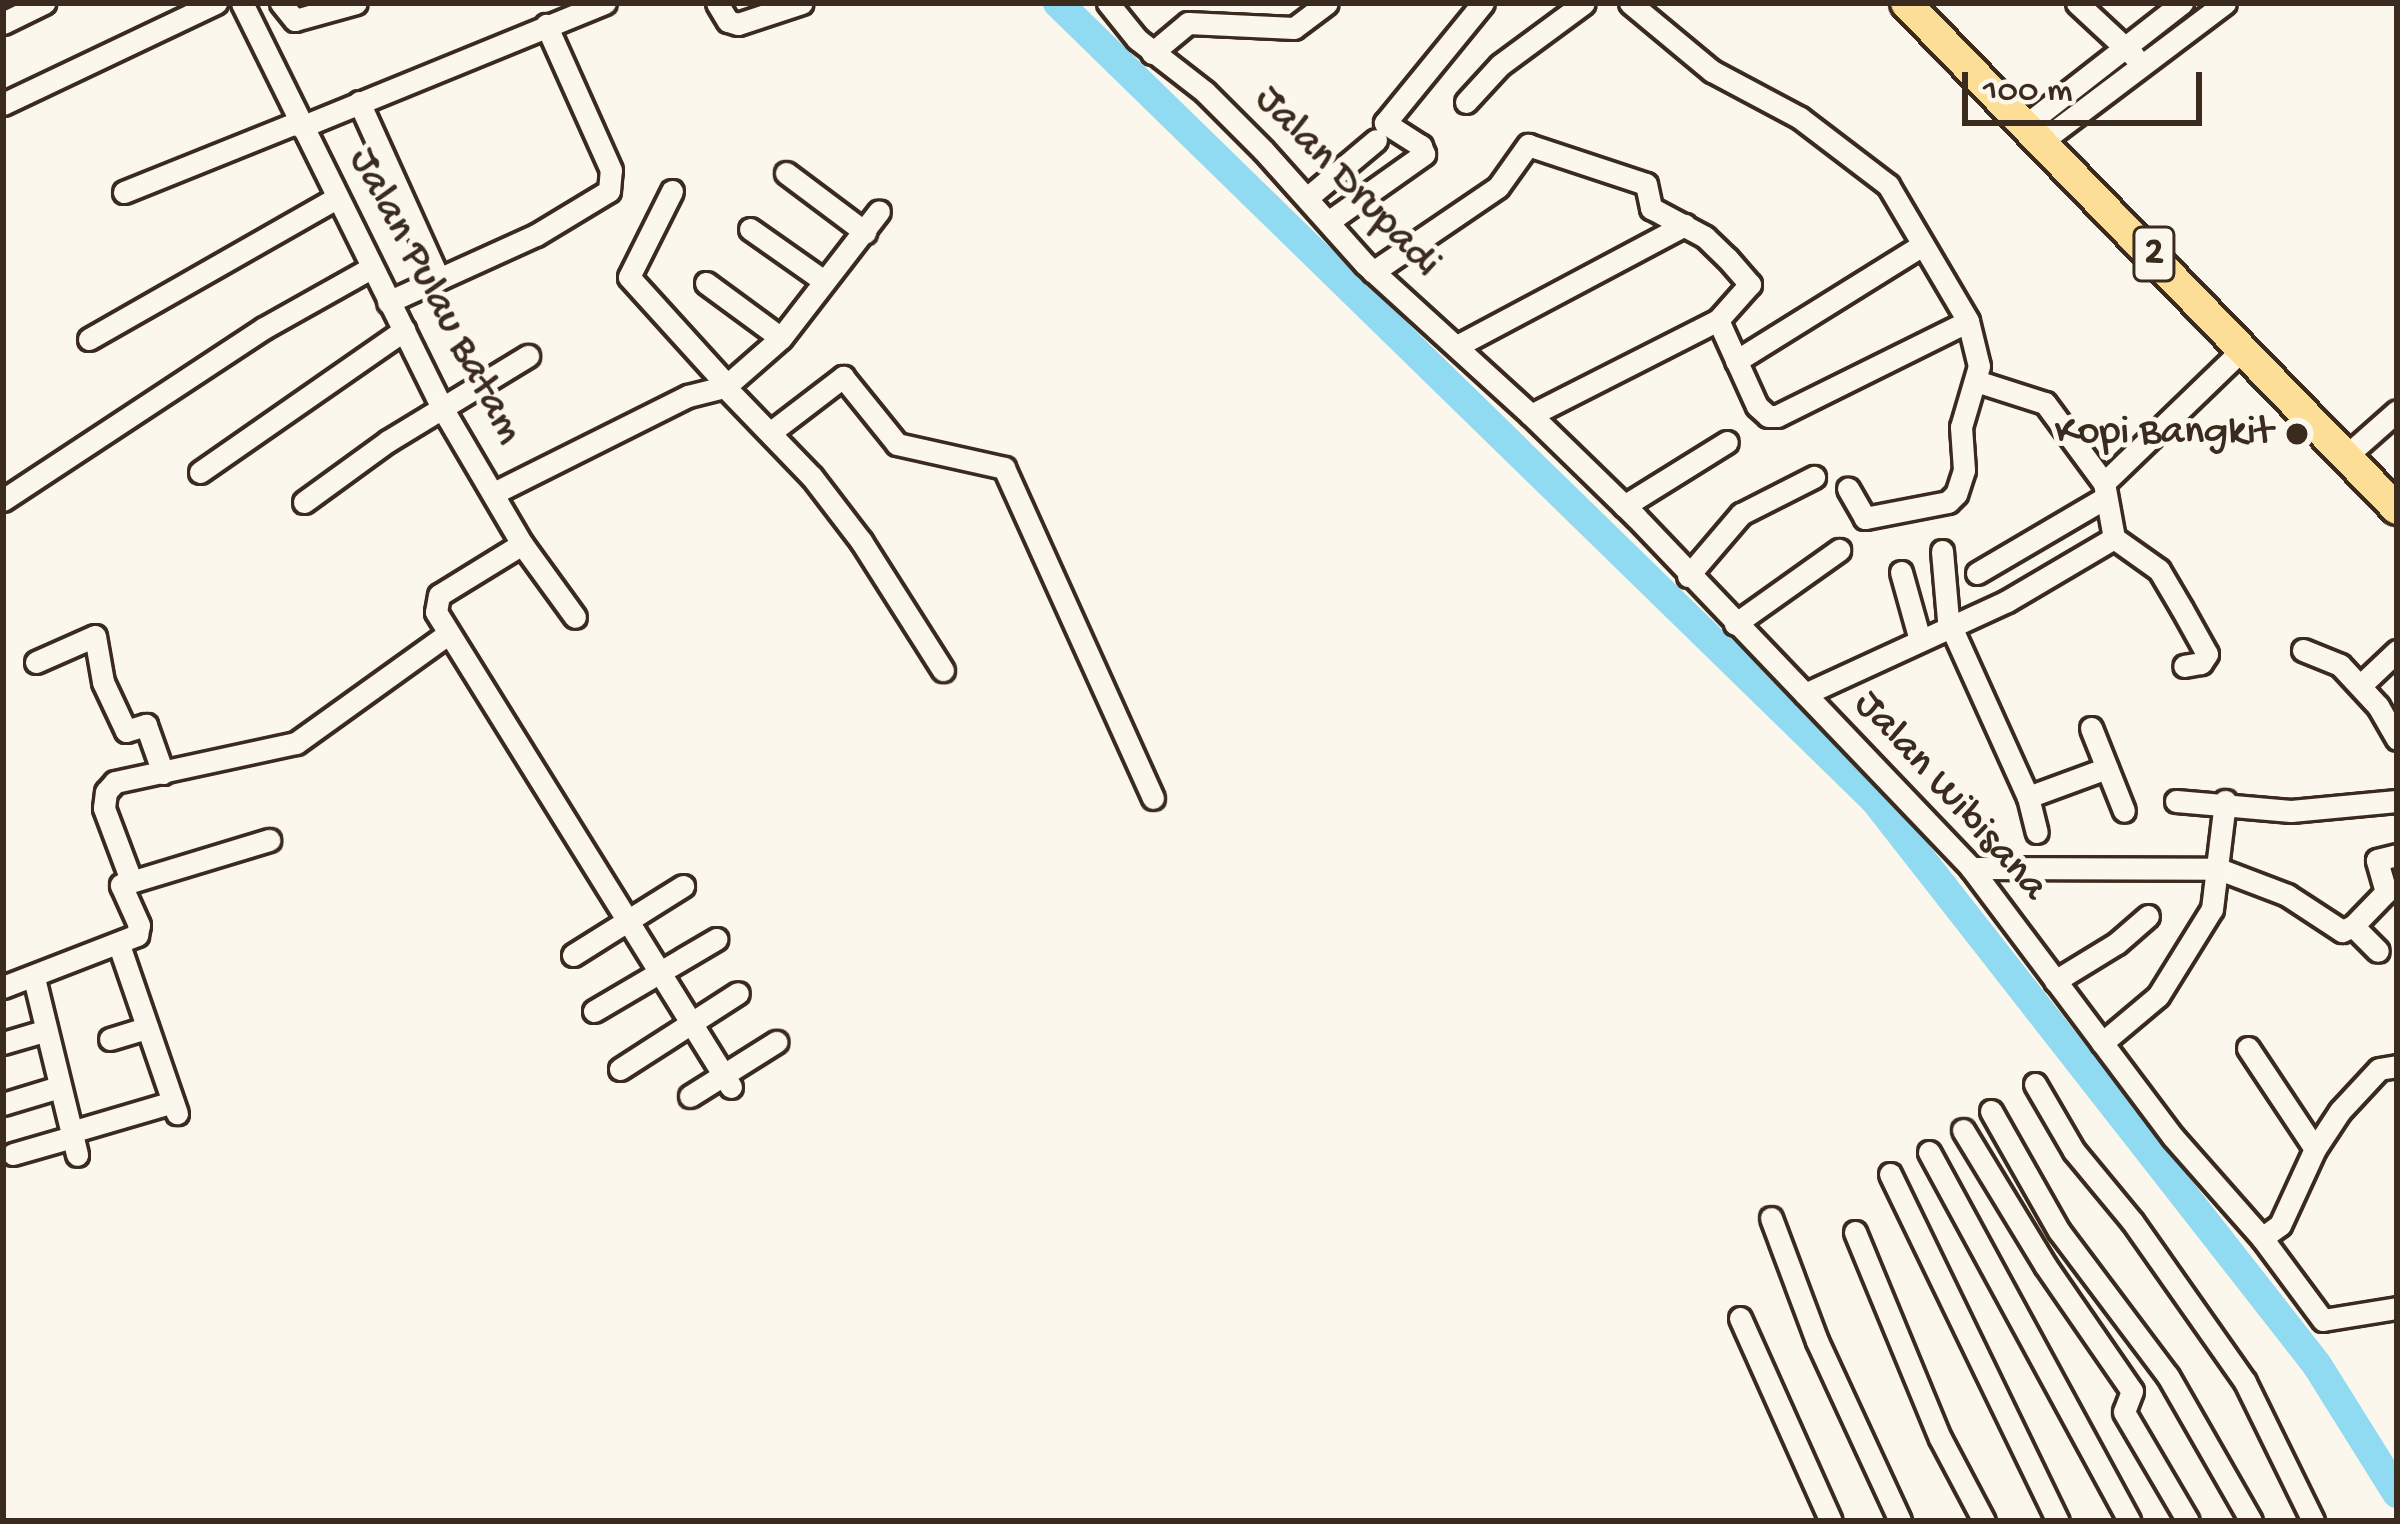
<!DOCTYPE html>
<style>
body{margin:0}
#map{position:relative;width:2400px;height:1524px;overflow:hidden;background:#fbf7ec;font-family:"Gochi Hand",sans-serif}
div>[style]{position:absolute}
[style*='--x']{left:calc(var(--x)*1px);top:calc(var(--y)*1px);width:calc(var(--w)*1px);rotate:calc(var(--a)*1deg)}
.river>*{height:30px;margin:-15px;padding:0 15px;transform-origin:15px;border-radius:15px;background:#90dbf1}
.roads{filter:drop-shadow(3px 0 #3b2a1e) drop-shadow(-3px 0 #3b2a1e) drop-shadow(0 3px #3b2a1e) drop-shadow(0 -3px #3b2a1e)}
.minor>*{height:21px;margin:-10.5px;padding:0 10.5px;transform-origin:10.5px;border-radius:10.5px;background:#fbf7ec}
.highway>*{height:30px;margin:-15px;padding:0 15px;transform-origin:15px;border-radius:15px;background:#fcde96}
.dots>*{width:33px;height:33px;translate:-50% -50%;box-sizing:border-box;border:6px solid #fbf7ec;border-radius:50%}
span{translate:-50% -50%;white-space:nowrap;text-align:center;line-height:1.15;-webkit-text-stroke:10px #fbf7ec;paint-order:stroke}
.shield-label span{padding:3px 9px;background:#fbf7ec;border:3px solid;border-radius:9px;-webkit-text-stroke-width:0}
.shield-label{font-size:39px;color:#3b2a1e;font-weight:700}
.street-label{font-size:42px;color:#3b2a1e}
.poi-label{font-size:42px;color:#3b2a1e}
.right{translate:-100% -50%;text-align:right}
.frame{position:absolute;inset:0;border:6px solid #3b2a1e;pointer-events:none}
.scale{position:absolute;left:1962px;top:72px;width:240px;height:54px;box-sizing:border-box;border:6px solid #3b2a1e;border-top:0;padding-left:15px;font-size:36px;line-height:42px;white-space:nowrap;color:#3b2a1e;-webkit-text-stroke:9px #fbf7ec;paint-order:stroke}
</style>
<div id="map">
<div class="river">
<div style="--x:1058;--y:3;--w:1141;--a:44.29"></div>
<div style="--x:1875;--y:800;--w:717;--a:51.96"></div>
<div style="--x:2317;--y:1365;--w:151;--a:58"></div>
</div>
<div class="roads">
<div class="minor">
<div style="--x:242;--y:3;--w:449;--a:63.7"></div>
<div style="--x:441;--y:406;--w:160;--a:59.6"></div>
<div style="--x:522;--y:544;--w:90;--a:54"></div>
<div style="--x:281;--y:3;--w:22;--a:51"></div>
<div style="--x:295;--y:20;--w:63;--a:-15.6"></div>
<div style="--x:717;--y:3;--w:21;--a:59"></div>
<div style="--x:728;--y:21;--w:10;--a:17"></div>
<div style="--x:738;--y:24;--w:67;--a:-18.2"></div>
<div style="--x:1108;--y:3;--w:46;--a:51.1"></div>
<div style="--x:1137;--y:39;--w:86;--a:37.9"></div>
<div style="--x:1205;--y:92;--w:82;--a:45"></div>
<div style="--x:1263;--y:150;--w:153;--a:48.2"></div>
<div style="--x:1365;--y:264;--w:224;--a:42.3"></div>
<div style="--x:1630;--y:3;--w:107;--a:39.7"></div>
<div style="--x:1712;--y:71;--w:100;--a:28.1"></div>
<div style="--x:1800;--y:118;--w:111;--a:37.3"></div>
<div style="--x:1888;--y:185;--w:158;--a:59.5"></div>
<div style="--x:1968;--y:321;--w:46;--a:76.3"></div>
<div style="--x:1979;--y:366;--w:64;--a:106.4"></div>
<div style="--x:1961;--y:427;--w:43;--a:86"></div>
<div style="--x:1964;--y:470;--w:25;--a:108"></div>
<div style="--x:1956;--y:494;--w:11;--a:135"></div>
<div style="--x:1948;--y:502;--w:85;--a:169.1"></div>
<div style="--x:1865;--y:518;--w:34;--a:-120"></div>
<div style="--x:2077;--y:3;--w:78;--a:42.9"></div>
<div style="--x:3;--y:23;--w:46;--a:-26"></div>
<div style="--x:1152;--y:53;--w:47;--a:-39.8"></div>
<div style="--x:1188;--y:23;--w:106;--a:2.7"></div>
<div style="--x:1294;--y:28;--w:41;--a:-37.1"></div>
<div style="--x:359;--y:102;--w:192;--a:65.7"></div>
<div style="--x:1466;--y:102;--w:50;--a:-47.4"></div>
<div style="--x:1500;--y:65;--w:104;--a:-36.4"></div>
<div style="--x:3;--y:104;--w:236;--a:-25.4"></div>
<div style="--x:2027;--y:124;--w:197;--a:-38"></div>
<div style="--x:301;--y:127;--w:328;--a:-22.2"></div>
<div style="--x:2042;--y:141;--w:229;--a:-37"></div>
<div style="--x:786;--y:173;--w:99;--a:36.8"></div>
<div style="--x:672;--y:191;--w:96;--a:116.6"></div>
<div style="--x:629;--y:277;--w:146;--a:47.8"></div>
<div style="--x:124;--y:192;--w:188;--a:-21.9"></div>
<div style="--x:1307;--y:198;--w:90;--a:-40"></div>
<div style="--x:1328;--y:222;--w:118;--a:-35.3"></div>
<div style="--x:1424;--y:154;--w:9;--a:-111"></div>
<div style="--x:1421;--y:146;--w:43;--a:-147.4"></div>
<div style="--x:1385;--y:123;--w:155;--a:-50.8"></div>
<div style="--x:750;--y:229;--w:90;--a:35.1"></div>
<div style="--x:1373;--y:272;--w:151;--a:-34.2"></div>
<div style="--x:1498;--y:187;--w:52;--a:-54.5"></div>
<div style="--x:1528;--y:145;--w:124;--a:18.3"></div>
<div style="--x:1646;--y:184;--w:25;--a:78"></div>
<div style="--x:1651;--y:208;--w:61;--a:28.2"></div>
<div style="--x:1705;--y:237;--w:30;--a:44"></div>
<div style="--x:1727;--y:258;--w:35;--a:49"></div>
<div style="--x:1750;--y:284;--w:48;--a:131.6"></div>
<div style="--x:1718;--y:320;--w:210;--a:153.1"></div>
<div style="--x:1531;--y:415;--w:146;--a:44.2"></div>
<div style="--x:1636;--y:517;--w:485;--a:46.3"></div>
<div style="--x:1971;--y:868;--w:336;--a:53.1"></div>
<div style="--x:2173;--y:1137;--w:135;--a:48.6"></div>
<div style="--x:2262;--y:1238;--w:102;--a:53.4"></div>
<div style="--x:2323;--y:1320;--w:75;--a:-9.2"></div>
<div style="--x:706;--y:283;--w:93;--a:36.3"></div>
<div style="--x:388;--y:302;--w:162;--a:-24.4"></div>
<div style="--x:536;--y:235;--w:85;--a:-31.1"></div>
<div style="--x:609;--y:191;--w:21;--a:-85"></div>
<div style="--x:611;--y:170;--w:159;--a:-114.1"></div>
<div style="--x:1718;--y:320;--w:94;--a:65.6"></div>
<div style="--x:1757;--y:406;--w:15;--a:42"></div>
<div style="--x:1768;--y:416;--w:9;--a:0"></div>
<div style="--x:1777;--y:416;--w:213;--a:-26.4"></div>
<div style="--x:89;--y:339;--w:282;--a:-29.7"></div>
<div style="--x:1457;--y:346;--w:258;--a:-28"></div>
<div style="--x:1736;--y:361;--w:219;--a:-31.9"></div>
<div style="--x:1976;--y:381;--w:72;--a:17.7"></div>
<div style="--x:2045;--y:403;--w:99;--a:53.6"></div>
<div style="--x:725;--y:387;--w:74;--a:-41.2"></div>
<div style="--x:781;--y:338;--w:160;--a:-52.3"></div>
<div style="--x:771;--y:432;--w:91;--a:-37.4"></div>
<div style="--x:843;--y:377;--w:86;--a:51.1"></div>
<div style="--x:897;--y:444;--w:110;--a:12.6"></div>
<div style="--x:1004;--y:468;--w:362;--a:65.7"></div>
<div style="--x:2345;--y:457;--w:69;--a:-41.5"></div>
<div style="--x:200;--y:472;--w:249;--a:-34.8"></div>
<div style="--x:494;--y:493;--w:217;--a:-26.6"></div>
<div style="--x:688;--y:396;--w:38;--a:-14"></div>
<div style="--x:725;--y:387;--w:125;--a:46"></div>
<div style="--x:812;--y:477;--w:81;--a:52.6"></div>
<div style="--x:861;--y:541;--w:153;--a:57.6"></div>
<div style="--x:3;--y:500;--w:313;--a:-33.4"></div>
<div style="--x:264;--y:328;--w:120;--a:-29.3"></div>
<div style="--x:304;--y:502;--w:104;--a:-36"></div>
<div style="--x:388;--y:441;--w:164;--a:-31.3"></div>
<div style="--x:1624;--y:506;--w:121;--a:-31.9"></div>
<div style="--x:2114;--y:538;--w:56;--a:-100.3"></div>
<div style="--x:2104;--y:483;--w:193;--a:-44"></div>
<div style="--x:2114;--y:538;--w:55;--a:35.4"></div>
<div style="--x:2159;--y:570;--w:45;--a:59.5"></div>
<div style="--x:2182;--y:609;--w:51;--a:60.9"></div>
<div style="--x:2207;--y:654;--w:11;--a:124"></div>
<div style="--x:2201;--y:663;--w:17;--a:170"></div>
<div style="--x:522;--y:544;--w:97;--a:148.4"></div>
<div style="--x:439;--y:595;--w:17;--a:100"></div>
<div style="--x:436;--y:612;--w:559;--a:58.16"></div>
<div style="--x:1942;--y:551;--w:69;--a:85"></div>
<div style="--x:1948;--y:620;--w:194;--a:65.7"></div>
<div style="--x:2028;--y:797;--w:36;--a:76"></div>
<div style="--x:1901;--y:572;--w:71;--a:74.4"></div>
<div style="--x:1977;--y:573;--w:148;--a:-30.4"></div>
<div style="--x:1688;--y:576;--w:82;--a:-49.5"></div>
<div style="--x:1741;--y:514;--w:82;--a:-26.9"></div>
<div style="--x:1735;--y:624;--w:128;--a:-35.4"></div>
<div style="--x:2303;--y:650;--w:40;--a:22"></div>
<div style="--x:2340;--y:665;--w:56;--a:47.2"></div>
<div style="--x:2378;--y:706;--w:38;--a:60"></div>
<div style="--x:36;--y:662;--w:64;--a:-23.8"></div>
<div style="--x:95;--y:636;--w:47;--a:80.1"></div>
<div style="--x:103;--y:682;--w:54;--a:64.9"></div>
<div style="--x:126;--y:731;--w:21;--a:-17"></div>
<div style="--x:146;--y:725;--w:51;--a:70.5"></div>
<div style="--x:2361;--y:685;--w:50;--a:-43.4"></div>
<div style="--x:1805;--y:694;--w:222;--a:-24.7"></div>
<div style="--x:2007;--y:601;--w:124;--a:-30.5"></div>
<div style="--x:2091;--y:728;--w:89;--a:68.3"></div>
<div style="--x:2028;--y:797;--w:84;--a:-20.2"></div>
<div style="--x:2176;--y:801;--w:115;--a:5"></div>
<div style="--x:2291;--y:811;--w:106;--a:-5.4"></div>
<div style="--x:1971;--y:868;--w:248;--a:0.2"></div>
<div style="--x:2219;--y:869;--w:73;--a:20.9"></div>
<div style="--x:2287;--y:895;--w:66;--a:33.2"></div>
<div style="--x:2342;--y:931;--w:12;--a:-24"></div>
<div style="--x:2353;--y:926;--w:35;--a:45"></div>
<div style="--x:131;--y:880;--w:77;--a:-110.6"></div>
<div style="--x:104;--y:808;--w:16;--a:-83"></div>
<div style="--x:106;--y:792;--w:13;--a:-48"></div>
<div style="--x:115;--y:782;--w:185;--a:-12.2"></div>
<div style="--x:296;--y:743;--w:188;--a:-35.7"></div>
<div style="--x:2353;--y:926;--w:47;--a:-45.9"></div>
<div style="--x:2386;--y:892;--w:33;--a:-106"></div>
<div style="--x:2377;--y:860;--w:21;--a:-14"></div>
<div style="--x:119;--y:945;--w:178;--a:71"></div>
<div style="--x:573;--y:955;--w:130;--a:-32.1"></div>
<div style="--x:34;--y:978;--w:182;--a:76.3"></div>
<div style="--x:2055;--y:981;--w:73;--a:-31.5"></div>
<div style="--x:2117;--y:943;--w:41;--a:-41.1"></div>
<div style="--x:3;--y:987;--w:144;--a:-21.2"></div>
<div style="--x:137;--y:935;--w:10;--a:-79"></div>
<div style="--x:139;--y:925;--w:44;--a:-114.2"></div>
<div style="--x:121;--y:885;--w:155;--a:-16.9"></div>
<div style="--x:594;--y:1011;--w:142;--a:-30.5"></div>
<div style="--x:110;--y:1039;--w:39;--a:-17"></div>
<div style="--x:3;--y:1043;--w:43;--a:-16.3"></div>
<div style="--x:2102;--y:1043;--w:73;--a:-40"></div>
<div style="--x:2158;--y:996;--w:102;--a:-58.2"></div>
<div style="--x:2212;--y:909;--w:109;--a:-83.1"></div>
<div style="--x:2248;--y:1048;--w:121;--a:56.4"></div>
<div style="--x:620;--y:1069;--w:140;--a:-32.8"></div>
<div style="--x:2035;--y:1084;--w:78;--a:59.8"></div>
<div style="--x:2074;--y:1151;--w:91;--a:50.4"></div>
<div style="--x:2132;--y:1221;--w:197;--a:54.9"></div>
<div style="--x:2245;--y:1382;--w:155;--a:63.9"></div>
<div style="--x:690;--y:1096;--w:102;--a:-32.1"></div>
<div style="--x:3;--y:1104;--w:59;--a:-16.9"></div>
<div style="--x:1991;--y:1111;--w:138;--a:60.5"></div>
<div style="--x:2059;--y:1231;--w:181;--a:53.1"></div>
<div style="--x:2168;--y:1376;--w:167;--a:60.2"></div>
<div style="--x:1963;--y:1130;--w:158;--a:58.7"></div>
<div style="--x:2045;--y:1265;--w:153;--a:55.4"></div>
<div style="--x:2132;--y:1391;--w:22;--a:111"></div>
<div style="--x:2124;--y:1412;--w:126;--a:59.6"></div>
<div style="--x:71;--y:1132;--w:106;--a:-16.4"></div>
<div style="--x:1929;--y:1152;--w:420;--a:61.5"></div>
<div style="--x:13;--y:1154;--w:61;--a:-16.1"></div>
<div style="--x:1890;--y:1174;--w:386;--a:64.2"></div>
<div style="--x:1771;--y:1218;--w:131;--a:69.5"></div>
<div style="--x:1817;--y:1341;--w:198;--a:65.2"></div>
<div style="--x:1855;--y:1232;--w:223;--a:67.6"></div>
<div style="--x:1940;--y:1438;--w:94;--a:62.1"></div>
<div style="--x:2262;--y:1238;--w:22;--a:-36"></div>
<div style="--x:2280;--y:1225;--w:84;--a:-65.3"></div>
<div style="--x:2315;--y:1149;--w:45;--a:-56.7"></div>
<div style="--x:2340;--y:1111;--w:57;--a:-47.1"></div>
<div style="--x:2379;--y:1069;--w:18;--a:-9"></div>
<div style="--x:1740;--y:1318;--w:222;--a:65.9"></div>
</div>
<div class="highway">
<div style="--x:1906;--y:3;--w:705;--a:45.86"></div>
</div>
</div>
<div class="dots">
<div style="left:2297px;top:434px;background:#3b2a1e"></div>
</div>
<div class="shield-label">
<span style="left:2154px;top:254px">2</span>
</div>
<div class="street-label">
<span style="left:1346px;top:183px;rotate:46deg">Jalan Drupadi</span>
<span style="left:434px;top:297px;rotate:62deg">Jalan Pulau Batam</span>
<span style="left:1949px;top:797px;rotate:48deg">Jalan Wibisana</span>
</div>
<div class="poi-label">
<span class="right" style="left:2273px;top:434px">Kopi Bangkit</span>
</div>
<div class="frame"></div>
<div class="scale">100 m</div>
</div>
